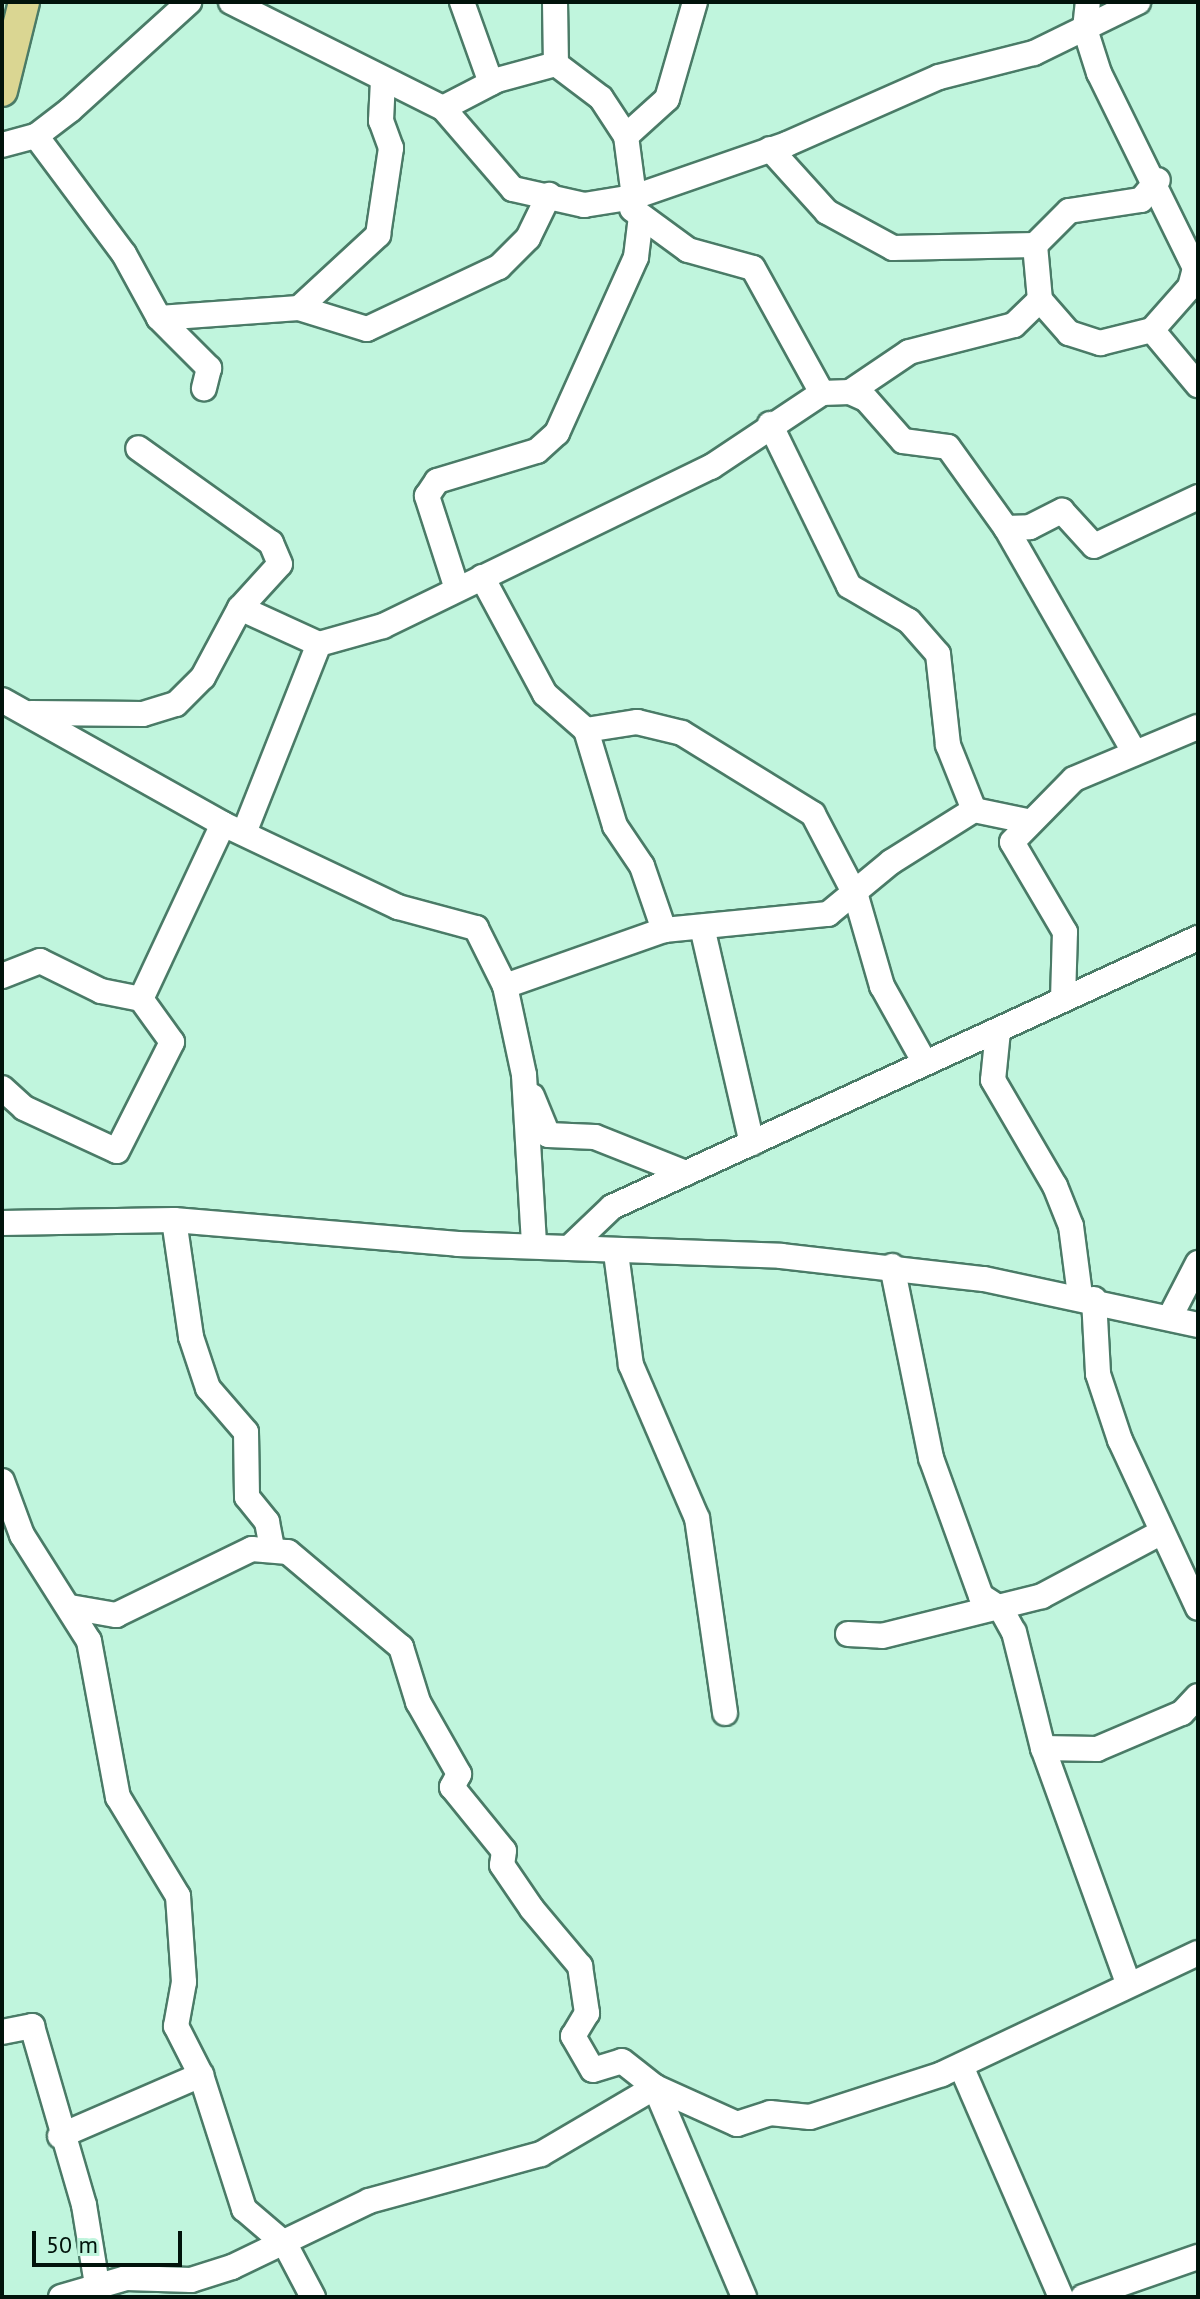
<!DOCTYPE html>
<style>
body{margin:0}
#map{position:relative;width:1200px;height:2299px;overflow:hidden;background:#c0f5dd;font-family:"PT Sans",sans-serif}
div>[style]{position:absolute}
[style*='--x']{left:calc(var(--x)*1px);top:calc(var(--y)*1px);width:calc(var(--w)*1px);rotate:calc(var(--a)*1deg)}
.roads{filter:drop-shadow(2px 0 #4a7b67) drop-shadow(-2px 0 #4a7b67) drop-shadow(0 2px #4a7b67) drop-shadow(0 -2px #4a7b67)}
.minor>*{height:24px;margin:-12px;padding:0 12px;transform-origin:12px;border-radius:12px;background:#fff}
.major>*{height:30px;margin:-15px;padding:0 15px;transform-origin:15px;border-radius:15px;background:#dad692}
span{translate:-50% -50%;white-space:nowrap;text-align:center;line-height:1.15;-webkit-text-stroke:8px #c0f5dd;paint-order:stroke}
.frame{position:absolute;inset:0;border:4px solid #01130b;pointer-events:none}
.scale{position:absolute;left:32px;top:2231px;width:150px;height:36px;box-sizing:border-box;border:4px solid #01130b;border-top:0;padding-left:10px;font-size:24px;line-height:28px;white-space:nowrap;color:#01130b;-webkit-text-stroke:6px #c0f5dd;paint-order:stroke}
</style>
<div id="map">
<div class="roads">
<div class="minor">
<div style="--x:231;--y:2;--w:237;--a:26.6"></div>
<div style="--x:443;--y:108;--w:107;--a:49.2"></div>
<div style="--x:513;--y:189;--w:73;--a:12.7"></div>
<div style="--x:584;--y:205;--w:51;--a:-9.1"></div>
<div style="--x:634;--y:197;--w:162;--a:-19.1"></div>
<div style="--x:787;--y:144;--w:166;--a:-23.8"></div>
<div style="--x:939;--y:77;--w:98;--a:-14.2"></div>
<div style="--x:1034;--y:53;--w:116;--a:-26.1"></div>
<div style="--x:462;--y:2;--w:86;--a:70.3"></div>
<div style="--x:555;--y:2;--w:62;--a:89.1"></div>
<div style="--x:556;--y:64;--w:56;--a:37.1"></div>
<div style="--x:601;--y:98;--w:45;--a:56.7"></div>
<div style="--x:626;--y:136;--w:62;--a:82.5"></div>
<div style="--x:443;--y:108;--w:61;--a:-27.4"></div>
<div style="--x:497;--y:80;--w:61;--a:-15.2"></div>
<div style="--x:36;--y:136;--w:147;--a:53.3"></div>
<div style="--x:124;--y:254;--w:73;--a:61.3"></div>
<div style="--x:159;--y:318;--w:71;--a:45"></div>
<div style="--x:209;--y:368;--w:21;--a:104"></div>
<div style="--x:626;--y:136;--w:55;--a:-42.1"></div>
<div style="--x:667;--y:99;--w:101;--a:-73.9"></div>
<div style="--x:2;--y:145;--w:35;--a:-15"></div>
<div style="--x:36;--y:136;--w:43;--a:-37.4"></div>
<div style="--x:70;--y:110;--w:161;--a:-42.2"></div>
<div style="--x:770;--y:149;--w:85;--a:47.9"></div>
<div style="--x:827;--y:212;--w:75;--a:28.6"></div>
<div style="--x:893;--y:248;--w:142;--a:-1.2"></div>
<div style="--x:1035;--y:245;--w:48;--a:-45"></div>
<div style="--x:1069;--y:211;--w:73;--a:-8.7"></div>
<div style="--x:1141;--y:200;--w:26;--a:-50"></div>
<div style="--x:632;--y:209;--w:69;--a:36.2"></div>
<div style="--x:688;--y:250;--w:67;--a:15.5"></div>
<div style="--x:753;--y:268;--w:143;--a:61.1"></div>
<div style="--x:1040;--y:300;--w:44;--a:48.7"></div>
<div style="--x:1069;--y:333;--w:33;--a:18"></div>
<div style="--x:1100;--y:343;--w:54;--a:-14"></div>
<div style="--x:1152;--y:330;--w:57;--a:-48.5"></div>
<div style="--x:1190;--y:287;--w:20;--a:-75"></div>
<div style="--x:1195;--y:268;--w:217;--a:-116.2"></div>
<div style="--x:1099;--y:73;--w:46;--a:-107.7"></div>
<div style="--x:1085;--y:29;--w:27;--a:-84"></div>
<div style="--x:299;--y:308;--w:108;--a:-42.7"></div>
<div style="--x:378;--y:235;--w:88;--a:-81.5"></div>
<div style="--x:391;--y:148;--w:29;--a:-110"></div>
<div style="--x:381;--y:121;--w:41;--a:-87.2"></div>
<div style="--x:159;--y:318;--w:140;--a:-4.1"></div>
<div style="--x:299;--y:308;--w:71;--a:17.2"></div>
<div style="--x:367;--y:329;--w:146;--a:-25.2"></div>
<div style="--x:499;--y:267;--w:41;--a:-45"></div>
<div style="--x:528;--y:238;--w:48;--a:-64"></div>
<div style="--x:1152;--y:330;--w:72;--a:50.1"></div>
<div style="--x:850;--y:392;--w:71;--a:-34.1"></div>
<div style="--x:909;--y:352;--w:108;--a:-14.4"></div>
<div style="--x:1014;--y:325;--w:36;--a:-44"></div>
<div style="--x:1040;--y:300;--w:55;--a:-95.2"></div>
<div style="--x:770;--y:424;--w:180;--a:64"></div>
<div style="--x:849;--y:586;--w:69;--a:30.3"></div>
<div style="--x:909;--y:621;--w:44;--a:48.7"></div>
<div style="--x:938;--y:654;--w:92;--a:83.7"></div>
<div style="--x:948;--y:745;--w:70;--a:68.2"></div>
<div style="--x:1006;--y:528;--w:259;--a:60.2"></div>
<div style="--x:482;--y:577;--w:133;--a:61.7"></div>
<div style="--x:545;--y:694;--w:55;--a:41.3"></div>
<div style="--x:586;--y:730;--w:100;--a:73.2"></div>
<div style="--x:615;--y:826;--w:48;--a:56"></div>
<div style="--x:642;--y:866;--w:68;--a:71"></div>
<div style="--x:457;--y:589;--w:98;--a:-107.9"></div>
<div style="--x:427;--y:496;--w:18;--a:-56"></div>
<div style="--x:437;--y:481;--w:104;--a:-16.7"></div>
<div style="--x:537;--y:451;--w:27;--a:-42"></div>
<div style="--x:557;--y:433;--w:193;--a:-65.8"></div>
<div style="--x:636;--y:257;--w:35;--a:-83"></div>
<div style="--x:240;--y:608;--w:87;--a:24.5"></div>
<div style="--x:2;--y:700;--w:253;--a:29.3"></div>
<div style="--x:223;--y:824;--w:194;--a:25.4"></div>
<div style="--x:398;--y:907;--w:81;--a:15.1"></div>
<div style="--x:476;--y:928;--w:65;--a:63.4"></div>
<div style="--x:505;--y:986;--w:91;--a:77.9"></div>
<div style="--x:524;--y:1075;--w:170;--a:86.6"></div>
<div style="--x:31;--y:713;--w:112;--a:0.5"></div>
<div style="--x:143;--y:714;--w:34;--a:-17"></div>
<div style="--x:176;--y:704;--w:38;--a:-45"></div>
<div style="--x:203;--y:677;--w:78;--a:-61.8"></div>
<div style="--x:240;--y:608;--w:59;--a:-47.7"></div>
<div style="--x:280;--y:564;--w:23;--a:-113"></div>
<div style="--x:271;--y:543;--w:163;--a:-144.5"></div>
<div style="--x:586;--y:730;--w:52;--a:-8.9"></div>
<div style="--x:637;--y:722;--w:46;--a:13.7"></div>
<div style="--x:682;--y:733;--w:154;--a:31.7"></div>
<div style="--x:813;--y:814;--w:93;--a:62.3"></div>
<div style="--x:856;--y:896;--w:94;--a:73.9"></div>
<div style="--x:882;--y:986;--w:88;--a:60.8"></div>
<div style="--x:244;--y:833;--w:203;--a:-68.4"></div>
<div style="--x:319;--y:644;--w:66;--a:-15.7"></div>
<div style="--x:383;--y:626;--w:365;--a:-25.9"></div>
<div style="--x:711;--y:467;--w:133;--a:-33.7"></div>
<div style="--x:822;--y:393;--w:28;--a:-2"></div>
<div style="--x:850;--y:392;--w:17;--a:24"></div>
<div style="--x:866;--y:399;--w:56;--a:48.6"></div>
<div style="--x:903;--y:441;--w:45;--a:7.6"></div>
<div style="--x:948;--y:447;--w:100;--a:54.4"></div>
<div style="--x:1006;--y:528;--w:24;--a:-2"></div>
<div style="--x:1030;--y:527;--w:36;--a:-27"></div>
<div style="--x:1062;--y:511;--w:47;--a:47.6"></div>
<div style="--x:1094;--y:546;--w:115;--a:-25.2"></div>
<div style="--x:702;--y:927;--w:222;--a:77"></div>
<div style="--x:2;--y:976;--w:41;--a:-21.5"></div>
<div style="--x:40;--y:961;--w:68;--a:26.2"></div>
<div style="--x:101;--y:991;--w:41;--a:11.3"></div>
<div style="--x:505;--y:986;--w:169;--a:-19.4"></div>
<div style="--x:664;--y:930;--w:165;--a:-5.6"></div>
<div style="--x:828;--y:914;--w:82;--a:-39.5"></div>
<div style="--x:891;--y:862;--w:98;--a:-32.1"></div>
<div style="--x:974;--y:810;--w:54;--a:11.7"></div>
<div style="--x:1063;--y:999;--w:67;--a:-88.3"></div>
<div style="--x:1065;--y:932;--w:104;--a:-120.5"></div>
<div style="--x:1012;--y:842;--w:88;--a:-45.5"></div>
<div style="--x:1074;--y:779;--w:134;--a:-22.8"></div>
<div style="--x:998;--y:1031;--w:49;--a:95.8"></div>
<div style="--x:993;--y:1080;--w:123;--a:59.7"></div>
<div style="--x:1055;--y:1186;--w:43;--a:68.2"></div>
<div style="--x:1071;--y:1226;--w:70;--a:82.6"></div>
<div style="--x:2;--y:1088;--w:30;--a:42"></div>
<div style="--x:24;--y:1108;--w:102;--a:24.8"></div>
<div style="--x:117;--y:1151;--w:122;--a:-63.2"></div>
<div style="--x:172;--y:1042;--w:53;--a:-125.8"></div>
<div style="--x:141;--y:999;--w:193;--a:-64.9"></div>
<div style="--x:532;--y:1096;--w:42;--a:67.7"></div>
<div style="--x:548;--y:1135;--w:47;--a:2.4"></div>
<div style="--x:595;--y:1137;--w:98;--a:21.6"></div>
<div style="--x:174;--y:1220;--w:118;--a:81.7"></div>
<div style="--x:191;--y:1337;--w:54;--a:71.6"></div>
<div style="--x:208;--y:1388;--w:58;--a:49.2"></div>
<div style="--x:246;--y:1432;--w:65;--a:89.1"></div>
<div style="--x:247;--y:1497;--w:32;--a:51"></div>
<div style="--x:267;--y:1522;--w:26;--a:79"></div>
<div style="--x:2;--y:1223;--w:172;--a:-1"></div>
<div style="--x:174;--y:1220;--w:285;--a:4.8"></div>
<div style="--x:458;--y:1244;--w:323;--a:2.1"></div>
<div style="--x:781;--y:1256;--w:204;--a:6.5"></div>
<div style="--x:984;--y:1279;--w:219;--a:12.1"></div>
<div style="--x:569;--y:1248;--w:59;--a:-43.6"></div>
<div style="--x:612;--y:1207;--w:645;--a:-24.66"></div>
<div style="--x:616;--y:1253;--w:113;--a:82.4"></div>
<div style="--x:631;--y:1365;--w:167;--a:66.7"></div>
<div style="--x:697;--y:1518;--w:197;--a:81.8"></div>
<div style="--x:892;--y:1266;--w:196;--a:78.5"></div>
<div style="--x:931;--y:1458;--w:147;--a:70.1"></div>
<div style="--x:981;--y:1596;--w:24;--a:33"></div>
<div style="--x:1001;--y:1609;--w:26;--a:61"></div>
<div style="--x:1014;--y:1632;--w:120;--a:76"></div>
<div style="--x:1043;--y:1748;--w:250;--a:70.1"></div>
<div style="--x:1094;--y:1299;--w:75;--a:86.9"></div>
<div style="--x:1098;--y:1374;--w:70;--a:71.6"></div>
<div style="--x:1120;--y:1440;--w:185;--a:65.1"></div>
<div style="--x:1170;--y:1317;--w:61;--a:-62.6"></div>
<div style="--x:2;--y:1481;--w:58;--a:69.7"></div>
<div style="--x:22;--y:1535;--w:125;--a:57.7"></div>
<div style="--x:89;--y:1641;--w:159;--a:79.5"></div>
<div style="--x:118;--y:1797;--w:116;--a:58.8"></div>
<div style="--x:178;--y:1896;--w:86;--a:86"></div>
<div style="--x:184;--y:1982;--w:45;--a:100.3"></div>
<div style="--x:176;--y:2026;--w:55;--a:63"></div>
<div style="--x:201;--y:2075;--w:141;--a:72.2"></div>
<div style="--x:244;--y:2209;--w:54;--a:40.5"></div>
<div style="--x:285;--y:2244;--w:60;--a:62.2"></div>
<div style="--x:70;--y:1607;--w:47;--a:9.9"></div>
<div style="--x:116;--y:1615;--w:151;--a:-25.9"></div>
<div style="--x:252;--y:1549;--w:36;--a:5"></div>
<div style="--x:288;--y:1552;--w:148;--a:40.1"></div>
<div style="--x:401;--y:1647;--w:58;--a:72.8"></div>
<div style="--x:418;--y:1702;--w:83;--a:60.3"></div>
<div style="--x:459;--y:1774;--w:15;--a:118"></div>
<div style="--x:452;--y:1787;--w:82;--a:50.9"></div>
<div style="--x:504;--y:1851;--w:14;--a:98"></div>
<div style="--x:502;--y:1865;--w:53;--a:55.7"></div>
<div style="--x:532;--y:1909;--w:75;--a:49.9"></div>
<div style="--x:580;--y:1966;--w:48;--a:81.5"></div>
<div style="--x:587;--y:2013;--w:27;--a:121"></div>
<div style="--x:573;--y:2036;--w:39;--a:60"></div>
<div style="--x:593;--y:2070;--w:30;--a:-17"></div>
<div style="--x:622;--y:2061;--w:42;--a:38.2"></div>
<div style="--x:655;--y:2087;--w:90;--a:24.3"></div>
<div style="--x:737;--y:2124;--w:35;--a:-18"></div>
<div style="--x:770;--y:2113;--w:40;--a:5.7"></div>
<div style="--x:810;--y:2117;--w:139;--a:-18"></div>
<div style="--x:942;--y:2074;--w:283;--a:-25.3"></div>
<div style="--x:848;--y:1634;--w:34;--a:3"></div>
<div style="--x:882;--y:1636;--w:165;--a:-14"></div>
<div style="--x:1042;--y:1596;--w:136;--a:-28.1"></div>
<div style="--x:1043;--y:1748;--w:54;--a:1.1"></div>
<div style="--x:1097;--y:1749;--w:92;--a:-23"></div>
<div style="--x:1182;--y:1713;--w:23;--a:-47"></div>
<div style="--x:2;--y:2032;--w:31;--a:-11"></div>
<div style="--x:32;--y:2026;--w:186;--a:73.8"></div>
<div style="--x:84;--y:2205;--w:93;--a:80.7"></div>
<div style="--x:961;--y:2066;--w:252;--a:66.6"></div>
<div style="--x:655;--y:2087;--w:228;--a:67"></div>
<div style="--x:60;--y:2136;--w:154;--a:-23.4"></div>
<div style="--x:61;--y:2297;--w:68;--a:-16.3"></div>
<div style="--x:126;--y:2278;--w:65;--a:1.8"></div>
<div style="--x:191;--y:2280;--w:43;--a:-17.6"></div>
<div style="--x:232;--y:2267;--w:152;--a:-25.7"></div>
<div style="--x:369;--y:2201;--w:178;--a:-15.3"></div>
<div style="--x:541;--y:2154;--w:132;--a:-30.4"></div>
<div style="--x:1083;--y:2297;--w:122;--a:-19.2"></div>
</div>
<div class="major">
<div style="--x:2;--y:91;--w:92;--a:-76.1"></div>
</div>
</div>
<div class="frame"></div>
<div class="scale">50 m</div>
</div>
